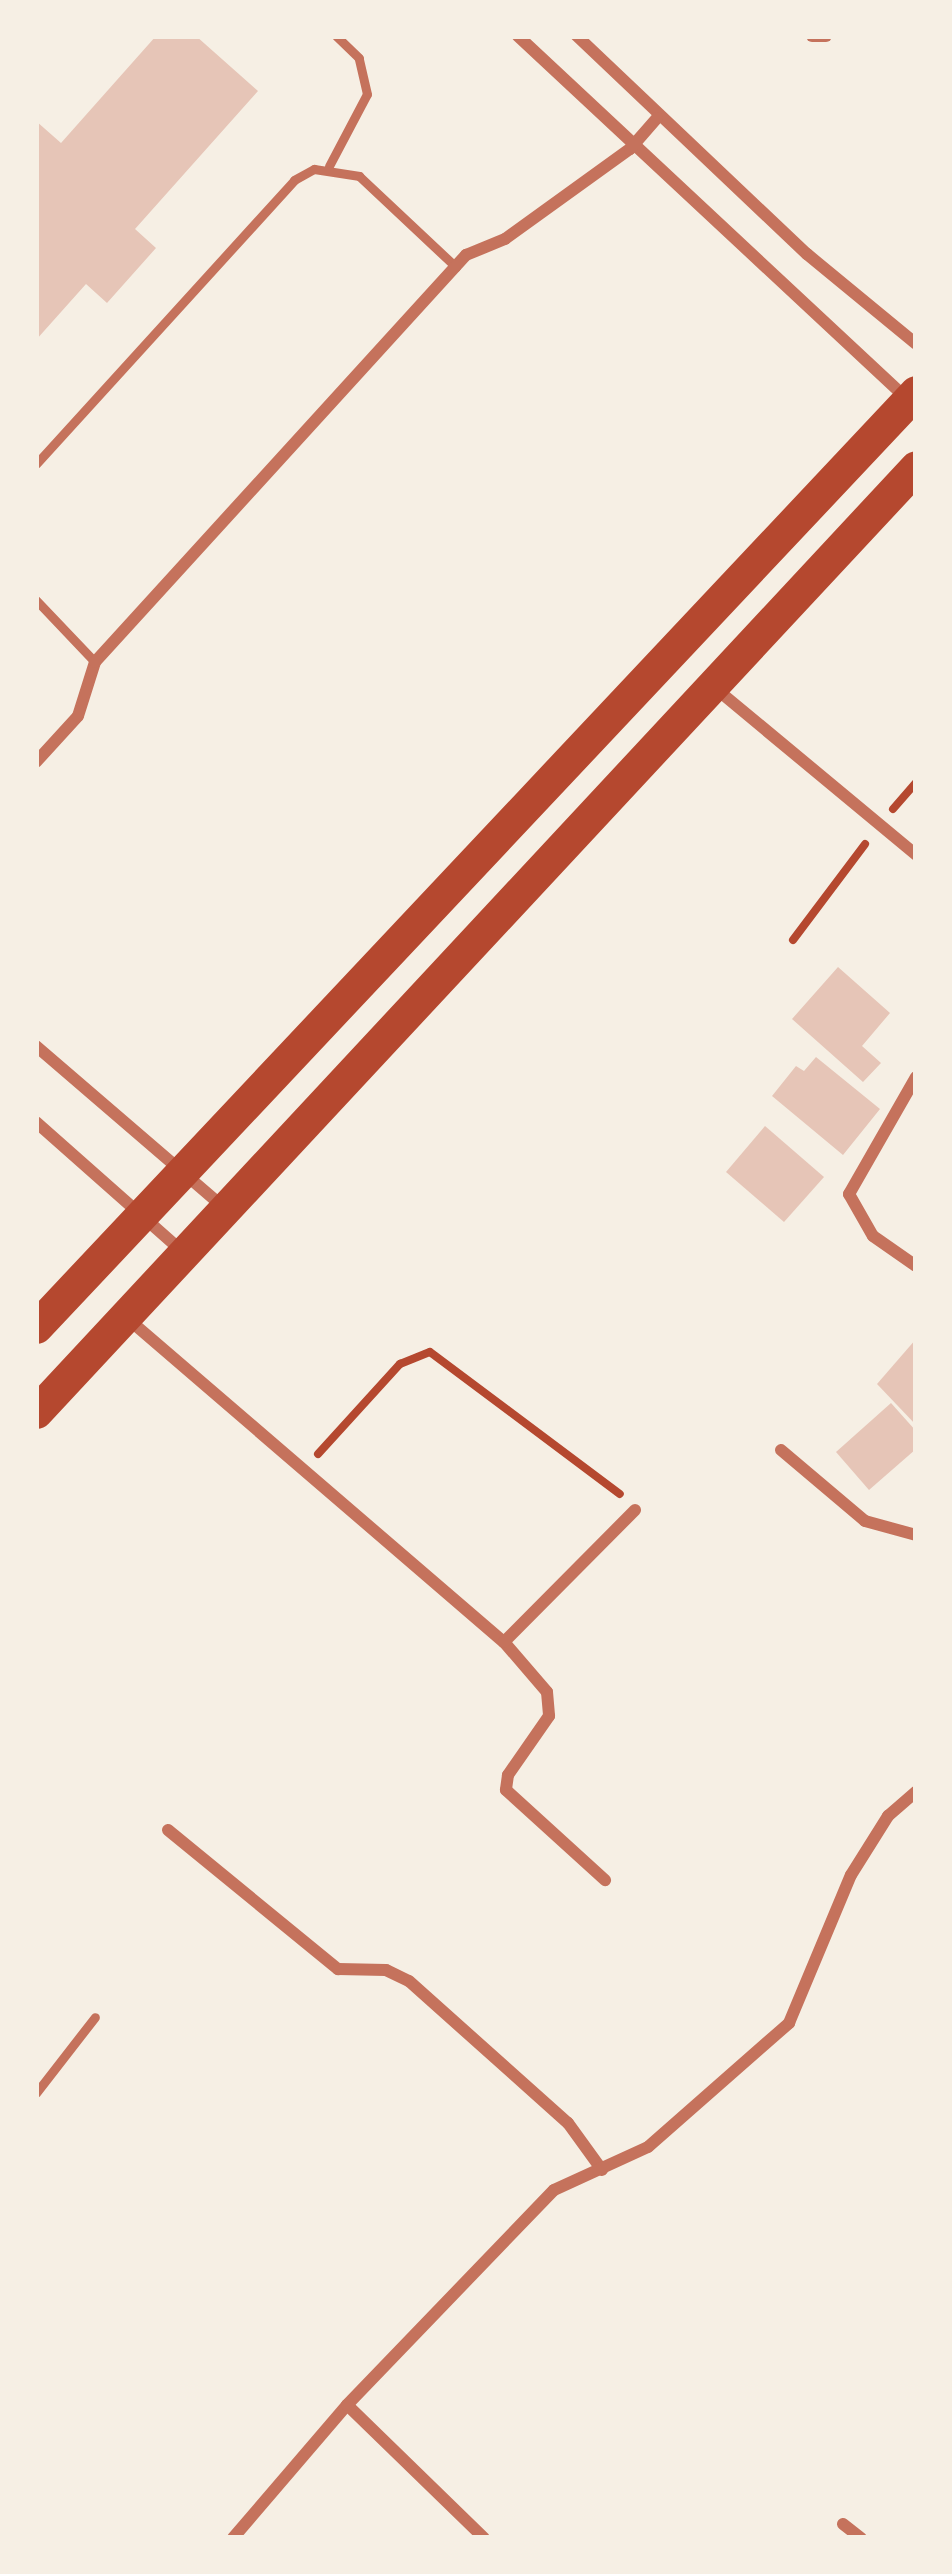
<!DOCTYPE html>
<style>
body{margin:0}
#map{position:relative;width:952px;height:2574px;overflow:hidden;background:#f6efe4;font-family:Signika,sans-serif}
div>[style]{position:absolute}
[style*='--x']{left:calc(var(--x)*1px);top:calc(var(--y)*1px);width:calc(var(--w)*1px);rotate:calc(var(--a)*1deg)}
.building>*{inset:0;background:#e6c5b7}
.path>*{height:8px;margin:-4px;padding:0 4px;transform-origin:4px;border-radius:4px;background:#b5482f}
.service>*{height:9px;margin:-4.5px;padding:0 4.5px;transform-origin:4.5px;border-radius:4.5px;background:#c5725c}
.minor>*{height:12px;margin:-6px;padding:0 6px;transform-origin:6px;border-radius:6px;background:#c5725c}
.trunk>*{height:33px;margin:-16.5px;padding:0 16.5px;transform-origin:16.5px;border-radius:16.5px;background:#b5482f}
span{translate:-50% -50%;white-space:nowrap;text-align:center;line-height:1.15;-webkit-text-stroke:12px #f6efe4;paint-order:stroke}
.frame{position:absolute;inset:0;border:39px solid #f6efe4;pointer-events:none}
</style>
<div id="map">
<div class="building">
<div style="clip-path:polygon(156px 36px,196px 36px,258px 91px,135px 229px,156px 248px,107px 303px,86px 284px,36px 340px,36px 121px,61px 143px)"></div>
<div style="clip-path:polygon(838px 967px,890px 1013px,862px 1046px,881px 1063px,863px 1082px,792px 1019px)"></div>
<div style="clip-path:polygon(816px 1057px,880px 1109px,843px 1155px,772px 1096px,796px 1066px,804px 1071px)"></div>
<div style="clip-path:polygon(765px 1126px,824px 1177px,784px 1222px,726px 1172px)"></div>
<div style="clip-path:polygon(916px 1339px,916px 1425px,877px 1384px)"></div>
<div style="clip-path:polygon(891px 1403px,916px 1431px,916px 1449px,869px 1490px,836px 1452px)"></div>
</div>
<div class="path">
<div style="--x:893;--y:809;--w:35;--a:-49"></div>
<div style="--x:793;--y:940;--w:120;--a:-53.1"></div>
<div style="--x:318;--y:1454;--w:122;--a:-47.7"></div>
<div style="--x:400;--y:1364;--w:32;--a:-22"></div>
<div style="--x:430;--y:1352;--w:237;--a:36.8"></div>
</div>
<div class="service">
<div style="--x:329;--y:166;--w:81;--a:-62.2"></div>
<div style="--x:367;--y:94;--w:37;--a:-103"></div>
<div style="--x:359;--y:58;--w:32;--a:-136"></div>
<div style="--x:36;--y:464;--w:384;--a:-47.7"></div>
<div style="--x:294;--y:180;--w:23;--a:-29"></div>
<div style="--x:314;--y:169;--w:46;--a:8.8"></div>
<div style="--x:359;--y:176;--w:133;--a:43.2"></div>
<div style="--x:36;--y:600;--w:86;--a:46.4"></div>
<div style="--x:36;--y:2093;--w:96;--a:-52.2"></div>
</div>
<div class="minor">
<div style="--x:518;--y:36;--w:531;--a:43.01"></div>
<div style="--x:577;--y:36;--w:317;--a:43.5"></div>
<div style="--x:807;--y:254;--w:141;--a:39.5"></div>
<div style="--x:812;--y:36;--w:14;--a:0"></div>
<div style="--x:714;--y:687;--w:263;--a:39.7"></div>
<div style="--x:36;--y:762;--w:62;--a:-47.6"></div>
<div style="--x:78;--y:716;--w:57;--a:-72.5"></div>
<div style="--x:95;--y:662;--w:551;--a:-47.65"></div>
<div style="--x:466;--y:255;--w:42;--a:-22.3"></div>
<div style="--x:505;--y:239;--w:154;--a:-35.8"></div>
<div style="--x:630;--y:149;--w:41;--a:-48.9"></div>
<div style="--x:36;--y:1046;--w:245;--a:40.7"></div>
<div style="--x:916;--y:1077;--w:135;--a:119.8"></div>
<div style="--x:849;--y:1194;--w:48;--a:60.3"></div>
<div style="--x:873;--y:1236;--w:52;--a:34.9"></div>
<div style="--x:36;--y:1122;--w:198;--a:41.5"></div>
<div style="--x:127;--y:1318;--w:497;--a:40.7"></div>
<div style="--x:504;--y:1642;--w:66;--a:49.3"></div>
<div style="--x:547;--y:1692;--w:24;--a:85"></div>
<div style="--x:549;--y:1716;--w:72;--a:124.8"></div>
<div style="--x:508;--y:1775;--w:15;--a:98"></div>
<div style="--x:506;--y:1790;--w:134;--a:42.3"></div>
<div style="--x:781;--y:1450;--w:110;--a:40.2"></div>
<div style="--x:865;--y:1521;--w:53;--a:15.4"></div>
<div style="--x:504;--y:1642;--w:186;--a:-45.2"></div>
<div style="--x:168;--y:1830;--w:220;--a:39.3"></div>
<div style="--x:338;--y:1969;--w:48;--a:1.2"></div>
<div style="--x:386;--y:1970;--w:25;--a:26"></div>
<div style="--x:409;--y:1981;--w:213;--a:41.8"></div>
<div style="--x:568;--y:2123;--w:58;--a:54.1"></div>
<div style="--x:843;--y:2524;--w:23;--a:38"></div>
<div style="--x:233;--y:2538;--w:175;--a:-49.4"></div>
<div style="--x:484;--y:2538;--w:191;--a:-135.8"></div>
<div style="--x:347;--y:2405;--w:298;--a:-46.1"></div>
<div style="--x:554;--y:2190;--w:103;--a:-24.6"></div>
<div style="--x:648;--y:2147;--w:188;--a:-41.3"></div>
<div style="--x:789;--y:2023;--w:160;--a:-67.3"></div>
<div style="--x:851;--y:1875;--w:70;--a:-57.9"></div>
<div style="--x:888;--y:1816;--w:37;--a:-41"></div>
</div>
<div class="trunk">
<div style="--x:36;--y:1327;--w:1284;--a:-46.74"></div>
<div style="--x:36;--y:1412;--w:1291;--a:-47.04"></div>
</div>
<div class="frame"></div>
</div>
